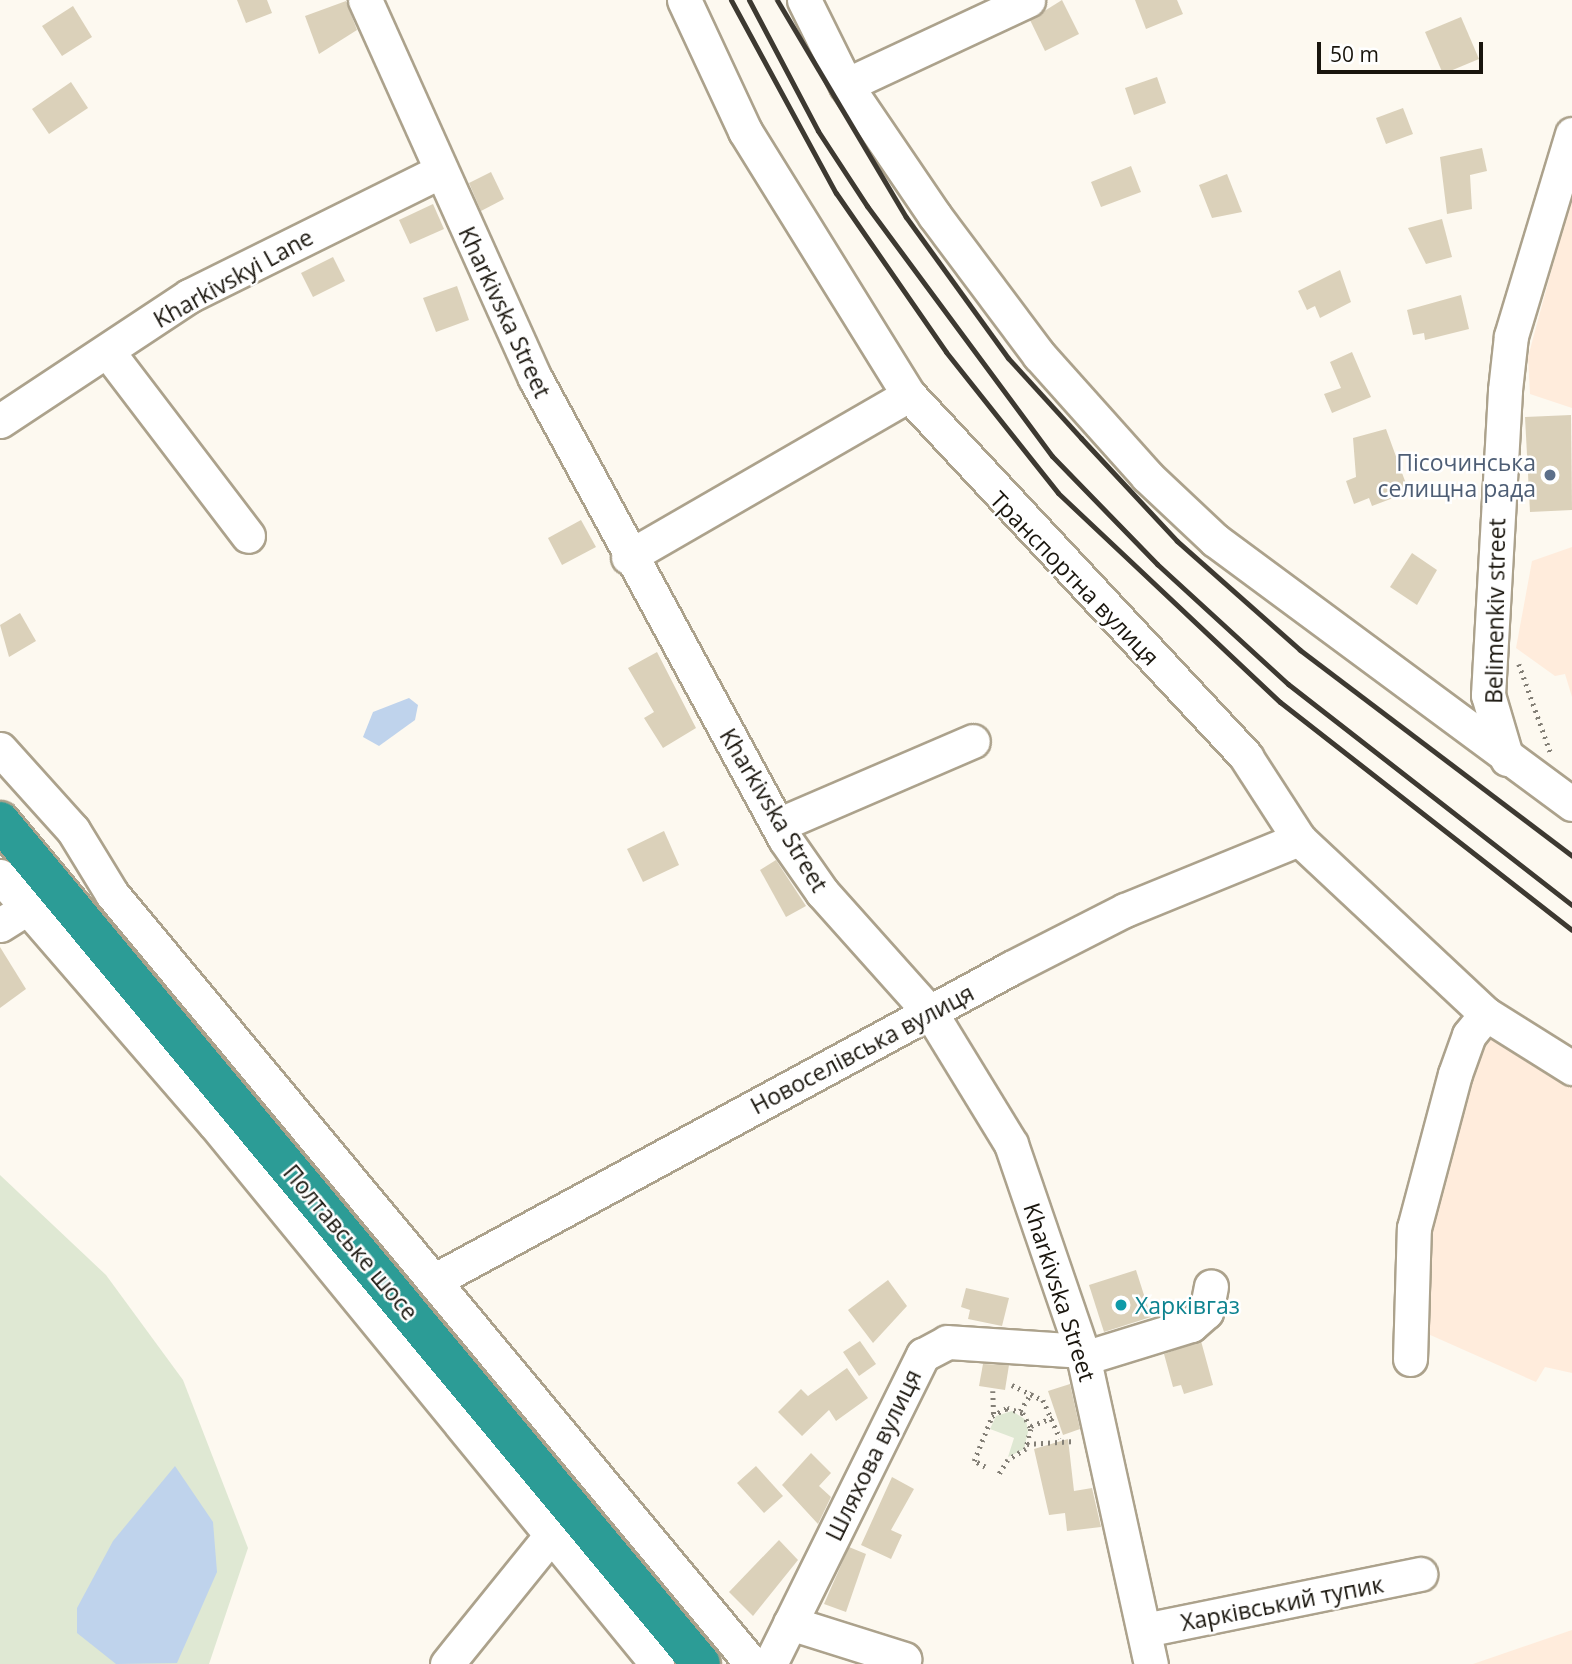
<!DOCTYPE html>
<meta charset="utf-8">
<style>
body{margin:0}
#map{position:relative;width:1572px;height:1664px;overflow:hidden;background:#fdf9f0;font-family:"Open Sans",sans-serif}
div>[style]{position:absolute}
[style*='--x']{left:calc(var(--x)*1px);top:calc(var(--y)*1px);width:calc(var(--w)*1px);rotate:calc(var(--a)*1deg)}
.industrial>*{inset:0;background:#ffecdc}
.green>*{inset:0;background:#dfe8d3}
.water>*{inset:0;background:#bfd3ec}
.building>*{inset:0;background:#dbd1ba}
.path>*{height:4.5px;margin-top:-2.25px;transform-origin:0;background:repeating-linear-gradient(90deg,#837f76 0 2px,transparent 0 7px)}
.roads{filter:drop-shadow(2px 0 #aca28c) drop-shadow(-2px 0 #aca28c) drop-shadow(0 2px #aca28c) drop-shadow(0 -2px #aca28c)}
.minor>*{height:33px;margin:-16.5px;padding:0 16.5px;transform-origin:16.5px;border-radius:16.5px;background:#fff}
.highway>*{height:38px;margin:-19px;padding:0 19px;transform-origin:19px;border-radius:19px;background:#2c9c96}
.rail>*{height:5px;margin:-2.5px;padding:0 2.5px;transform-origin:2.5px;border-radius:2.5px;background:#3d3931}
.dots>*{width:19px;height:19px;translate:-50% -50%;box-sizing:border-box;border:4px solid #fff;border-radius:50%}
span{translate:-50% -50%;white-space:nowrap;text-align:center;line-height:1.15;-webkit-text-stroke:5px #fff;paint-order:stroke}
.street-label{font-size:23px;color:#19150d}
.service-label{font-size:23px;color:#4e5e75}
.right{translate:-100% -50%;text-align:right}
.culture-label{font-size:23px;color:#0d838f}
.left{translate:0 -50%;text-align:left}
.scale{position:absolute;left:1317px;top:42px;width:166px;height:32px;box-sizing:border-box;border:4px solid #19150d;border-top:0;padding-left:9px;font-size:21px;line-height:24px;white-space:nowrap;color:#19150d;-webkit-text-stroke:5px #fff;paint-order:stroke}
</style>
<div id="map">
<div class="industrial">
<div style="clip-path:polygon(1572px 194px,1572px 408px,1530px 394px,1528px 357px)"></div>
<div style="clip-path:polygon(1572px 547px,1572px 697px,1565px 674px,1555px 676px,1516px 648px,1532px 561px)"></div>
<div style="clip-path:polygon(1495px 1032px,1572px 1082px,1572px 1373px,1545px 1367px,1536px 1382px,1419px 1330px,1442px 1151px,1476px 1038px)"></div>
<div style="clip-path:polygon(1572px 1630px,1572px 1664px,1473px 1664px)"></div>
</div>
<div class="green">
<div style="clip-path:polygon(0 1175px,106px 1275px,183px 1380px,248px 1548px,209px 1664px,0 1664px)"></div>
<div style="clip-path:polygon(1012px 1411px,1026px 1420px,1028px 1432px,1024px 1449px,1008px 1457px,1014px 1438px,990px 1429px,996px 1416px)"></div>
</div>
<div class="water">
<div style="clip-path:polygon(409px 698px,418px 705px,415px 720px,379px 746px,363px 737px,373px 712px)"></div>
<div style="clip-path:polygon(175px 1466px,213px 1522px,217px 1572px,177px 1663px,116px 1664px,77px 1633px,77px 1608px,113px 1541px)"></div>
</div>
<div class="building">
<div style="clip-path:polygon(237px 0,267px 0,272px 13px,246px 23px)"></div>
<div style="clip-path:polygon(1062px 0,1079px 34px,1045px 51px,1030px 20px)"></div>
<div style="clip-path:polygon(1135px 0,1177px 0,1183px 14px,1146px 29px)"></div>
<div style="clip-path:polygon(346px 1px,357px 30px,319px 54px,305px 16px)"></div>
<div style="clip-path:polygon(73px 6px,92px 37px,62px 56px,42px 26px)"></div>
<div style="clip-path:polygon(1461px 17px,1479px 59px,1443px 74px,1425px 32px)"></div>
<div style="clip-path:polygon(1157px 77px,1166px 103px,1134px 115px,1125px 88px)"></div>
<div style="clip-path:polygon(71px 82px,88px 108px,49px 134px,32px 109px)"></div>
<div style="clip-path:polygon(1403px 108px,1413px 134px,1386px 144px,1376px 118px)"></div>
<div style="clip-path:polygon(1482px 148px,1487px 171px,1470px 175px,1472px 209px,1447px 214px,1440px 157px)"></div>
<div style="clip-path:polygon(1131px 166px,1141px 192px,1101px 207px,1091px 182px)"></div>
<div style="clip-path:polygon(491px 172px,504px 199px,481px 211px,469px 183px)"></div>
<div style="clip-path:polygon(1227px 174px,1242px 212px,1212px 218px,1199px 185px)"></div>
<div style="clip-path:polygon(433px 204px,444px 229px,410px 244px,399px 220px)"></div>
<div style="clip-path:polygon(1442px 219px,1452px 257px,1426px 264px,1408px 228px)"></div>
<div style="clip-path:polygon(333px 257px,345px 281px,313px 297px,301px 273px)"></div>
<div style="clip-path:polygon(1340px 270px,1351px 302px,1320px 318px,1315px 306px,1307px 310px,1298px 291px)"></div>
<div style="clip-path:polygon(457px 286px,469px 320px,436px 332px,423px 298px)"></div>
<div style="clip-path:polygon(1461px 295px,1469px 329px,1425px 340px,1424px 333px,1413px 335px,1407px 310px)"></div>
<div style="clip-path:polygon(1352px 352px,1371px 397px,1332px 413px,1324px 394px,1341px 388px,1330px 362px)"></div>
<div style="clip-path:polygon(1571px 415px,1572px 510px,1530px 512px,1525px 417px)"></div>
<div style="clip-path:polygon(1386px 429px,1409px 492px,1372px 506px,1369px 498px,1354px 504px,1346px 481px,1356px 477px,1353px 438px)"></div>
<div style="clip-path:polygon(581px 520px,596px 547px,562px 565px,548px 538px)"></div>
<div style="clip-path:polygon(1412px 553px,1437px 570px,1417px 605px,1390px 587px)"></div>
<div style="clip-path:polygon(20px 613px,36px 641px,9px 657px,0 625px)"></div>
<div style="clip-path:polygon(657px 652px,696px 728px,663px 748px,644px 718px,654px 712px,628px 668px)"></div>
<div style="clip-path:polygon(664px 831px,679px 865px,643px 882px,627px 849px)"></div>
<div style="clip-path:polygon(776px 860px,806px 906px,786px 917px,760px 870px)"></div>
<div style="clip-path:polygon(0 947px,26px 989px,0 1008px)"></div>
<div style="clip-path:polygon(1136px 1270px,1151px 1317px,1104px 1332px,1089px 1285px)"></div>
<div style="clip-path:polygon(888px 1280px,907px 1306px,873px 1343px,848px 1310px)"></div>
<div style="clip-path:polygon(966px 1288px,1009px 1298px,1002px 1326px,968px 1319px,970px 1310px,961px 1307px)"></div>
<div style="clip-path:polygon(860px 1341px,876px 1364px,859px 1376px,843px 1352px)"></div>
<div style="clip-path:polygon(1201px 1341px,1213px 1385px,1184px 1394px,1181px 1385px,1173px 1387px,1164px 1354px)"></div>
<div style="clip-path:polygon(983px 1364px,1009px 1365px,1005px 1390px,979px 1386px)"></div>
<div style="clip-path:polygon(847px 1368px,868px 1398px,836px 1421px,829px 1410px,802px 1436px,778px 1412px,801px 1389px,808px 1396px)"></div>
<div style="clip-path:polygon(1070px 1384px,1080px 1429px,1063px 1435px,1048px 1391px)"></div>
<div style="clip-path:polygon(1068px 1439px,1074px 1491px,1092px 1488px,1101px 1527px,1067px 1531px,1065px 1513px,1049px 1515px,1034px 1449px)"></div>
<div style="clip-path:polygon(811px 1453px,831px 1473px,819px 1486px,831px 1497px,818px 1524px,782px 1485px)"></div>
<div style="clip-path:polygon(756px 1466px,783px 1496px,764px 1513px,737px 1483px)"></div>
<div style="clip-path:polygon(892px 1477px,914px 1489px,891px 1530px,902px 1535px,891px 1559px,861px 1545px)"></div>
<div style="clip-path:polygon(779px 1540px,798px 1560px,753px 1616px,729px 1592px)"></div>
<div style="clip-path:polygon(849px 1547px,866px 1554px,846px 1612px,824px 1604px)"></div>
</div>
<div class="path">
<div style="--x:1519;--y:664;--w:96;--a:70.4"></div>
<div style="--x:1012;--y:1385;--w:34;--a:26"></div>
<div style="--x:1043;--y:1400;--w:42;--a:65.9"></div>
<div style="--x:993;--y:1391;--w:23;--a:88"></div>
<div style="--x:1020;--y:1411;--w:22;--a:-58"></div>
<div style="--x:1031;--y:1426;--w:26;--a:-21"></div>
<div style="--x:1027;--y:1444;--w:48;--a:-3.6"></div>
<div style="--x:985;--y:1467;--w:13;--a:-151"></div>
<div style="--x:974;--y:1461;--w:48;--a:-68.2"></div>
<div style="--x:992;--y:1416;--w:17;--a:-28"></div>
<div style="--x:1007;--y:1408;--w:17;--a:17"></div>
<div style="--x:1023;--y:1413;--w:18;--a:63"></div>
<div style="--x:1031;--y:1429;--w:21;--a:104"></div>
<div style="--x:1026;--y:1449;--w:21;--a:149"></div>
<div style="--x:1008;--y:1460;--w:19;--a:122"></div>
</div>
<div class="roads">
<div class="minor">
<div style="--x:365;--y:0;--w:414;--a:65.8"></div>
<div style="--x:535;--y:378;--w:524;--a:61.53"></div>
<div style="--x:785;--y:839;--w:65;--a:55.1"></div>
<div style="--x:822;--y:892;--w:165;--a:48.2"></div>
<div style="--x:932;--y:1015;--w:151;--a:58.5"></div>
<div style="--x:1011;--y:1144;--w:219;--a:71.1"></div>
<div style="--x:1082;--y:1351;--w:321;--a:77.6"></div>
<div style="--x:684;--y:0;--w:145;--a:65"></div>
<div style="--x:745;--y:131;--w:311;--a:58.2"></div>
<div style="--x:909;--y:395;--w:495;--a:47"></div>
<div style="--x:1246;--y:757;--w:98;--a:57.1"></div>
<div style="--x:1299;--y:839;--w:256;--a:43.1"></div>
<div style="--x:1486;--y:1014;--w:102;--a:32.1"></div>
<div style="--x:804;--y:0;--w:95;--a:63.7"></div>
<div style="--x:846;--y:85;--w:158;--a:55.8"></div>
<div style="--x:935;--y:216;--w:174;--a:53.2"></div>
<div style="--x:1039;--y:355;--w:162;--a:48.2"></div>
<div style="--x:1147;--y:476;--w:93;--a:43.3"></div>
<div style="--x:1215;--y:540;--w:444;--a:36.5"></div>
<div style="--x:846;--y:85;--w:201;--a:-25"></div>
<div style="--x:108;--y:352;--w:231;--a:52.7"></div>
<div style="--x:0;--y:421;--w:227;--a:-33.5"></div>
<div style="--x:189;--y:296;--w:279;--a:-26.4"></div>
<div style="--x:628;--y:557;--w:324;--a:-30"></div>
<div style="--x:0;--y:749;--w:109;--a:48"></div>
<div style="--x:73;--y:830;--w:75;--a:58.6"></div>
<div style="--x:112;--y:894;--w:1001;--a:50.27"></div>
<div style="--x:1507;--y:759;--w:67;--a:-106.5"></div>
<div style="--x:1488;--y:695;--w:305;--a:-86.8"></div>
<div style="--x:1505;--y:390;--w:54;--a:-83.7"></div>
<div style="--x:1511;--y:336;--w:211;--a:-73.2"></div>
<div style="--x:778;--y:825;--w:212;--a:-23.3"></div>
<div style="--x:0;--y:876;--w:328;--a:49.1"></div>
<div style="--x:215;--y:1124;--w:698;--a:50.7"></div>
<div style="--x:0;--y:925;--w:32;--a:-32"></div>
<div style="--x:435;--y:1280;--w:655;--a:-28.44"></div>
<div style="--x:1011;--y:968;--w:128;--a:-27"></div>
<div style="--x:1125;--y:910;--w:188;--a:-22.2"></div>
<div style="--x:1084;--y:1358;--w:112;--a:-17.1"></div>
<div style="--x:1191;--y:1325;--w:20;--a:-41"></div>
<div style="--x:1206;--y:1312;--w:26;--a:-79"></div>
<div style="--x:1410;--y:1359;--w:131;--a:-88.3"></div>
<div style="--x:1414;--y:1228;--w:159;--a:-75.1"></div>
<div style="--x:1455;--y:1074;--w:41;--a:-70.3"></div>
<div style="--x:1469;--y:1035;--w:27;--a:-51"></div>
<div style="--x:790;--y:1623;--w:120;--a:17.5"></div>
<div style="--x:1145;--y:1630;--w:281;--a:-11.5"></div>
<div style="--x:447;--y:1664;--w:167;--a:-51.1"></div>
<div style="--x:770;--y:1664;--w:345;--a:-63.7"></div>
<div style="--x:923;--y:1355;--w:27;--a:-28"></div>
<div style="--x:947;--y:1342;--w:135;--a:3.8"></div>
</div>
<div class="highway">
<div style="--x:0;--y:821;--w:1096;--a:50.25"></div>
</div>
</div>
<div class="rail">
<div style="--x:731;--y:0;--w:220;--a:61.5"></div>
<div style="--x:836;--y:193;--w:193;--a:55.3"></div>
<div style="--x:946;--y:352;--w:180;--a:51.5"></div>
<div style="--x:1058;--y:493;--w:305;--a:43.3"></div>
<div style="--x:1280;--y:702;--w:370;--a:38"></div>
<div style="--x:749;--y:0;--w:148;--a:62.2"></div>
<div style="--x:818;--y:131;--w:90;--a:56.8"></div>
<div style="--x:867;--y:206;--w:311;--a:53.5"></div>
<div style="--x:1052;--y:456;--w:151;--a:45.8"></div>
<div style="--x:1157;--y:564;--w:178;--a:42.5"></div>
<div style="--x:1288;--y:684;--w:360;--a:37.9"></div>
<div style="--x:777;--y:0;--w:252;--a:59.3"></div>
<div style="--x:906;--y:217;--w:174;--a:54.1"></div>
<div style="--x:1008;--y:358;--w:108;--a:47.6"></div>
<div style="--x:1081;--y:438;--w:141;--a:47"></div>
<div style="--x:1177;--y:541;--w:164;--a:41.5"></div>
<div style="--x:1300;--y:650;--w:341;--a:37.1"></div>
</div>
<div class="dots">
<div style="left:1550px;top:475px;background:#5c6f8a"></div>
<div style="left:1121px;top:1305px;background:#0f9aa8"></div>
</div>
<div class="street-label">
<span style="left:233px;top:278px;rotate:-29deg">Kharkivskyi Lane</span>
<span style="left:505px;top:312px;rotate:65deg">Kharkivska Street</span>
<span style="left:1075px;top:578px;rotate:46deg">Транспортна вулиця</span>
<span style="left:1495px;top:611px;rotate:-89deg">Belimenkiv street</span>
<span style="left:774px;top:810px;rotate:59deg">Kharkivska Street</span>
<span style="left:862px;top:1049px;rotate:-28deg">Новоселівська вулиця</span>
<span style="left:351px;top:1242px;rotate:50deg">Полтавське шосе</span>
<span style="left:1060px;top:1292px;rotate:72deg">Kharkivska Street</span>
<span style="left:873px;top:1455px;rotate:-64deg">Шляхова вулиця</span>
<span style="left:1282px;top:1603px;rotate:-11deg">Харківський тупик</span>
</div>
<div class="service-label">
<span class="right" style="left:1536px;top:475px">Пісочинська<br>селищна рада</span>
</div>
<div class="culture-label">
<span class="left" style="left:1135px;top:1305px">Харківгаз</span>
</div>
<div class="scale">50 m</div>
</div>
